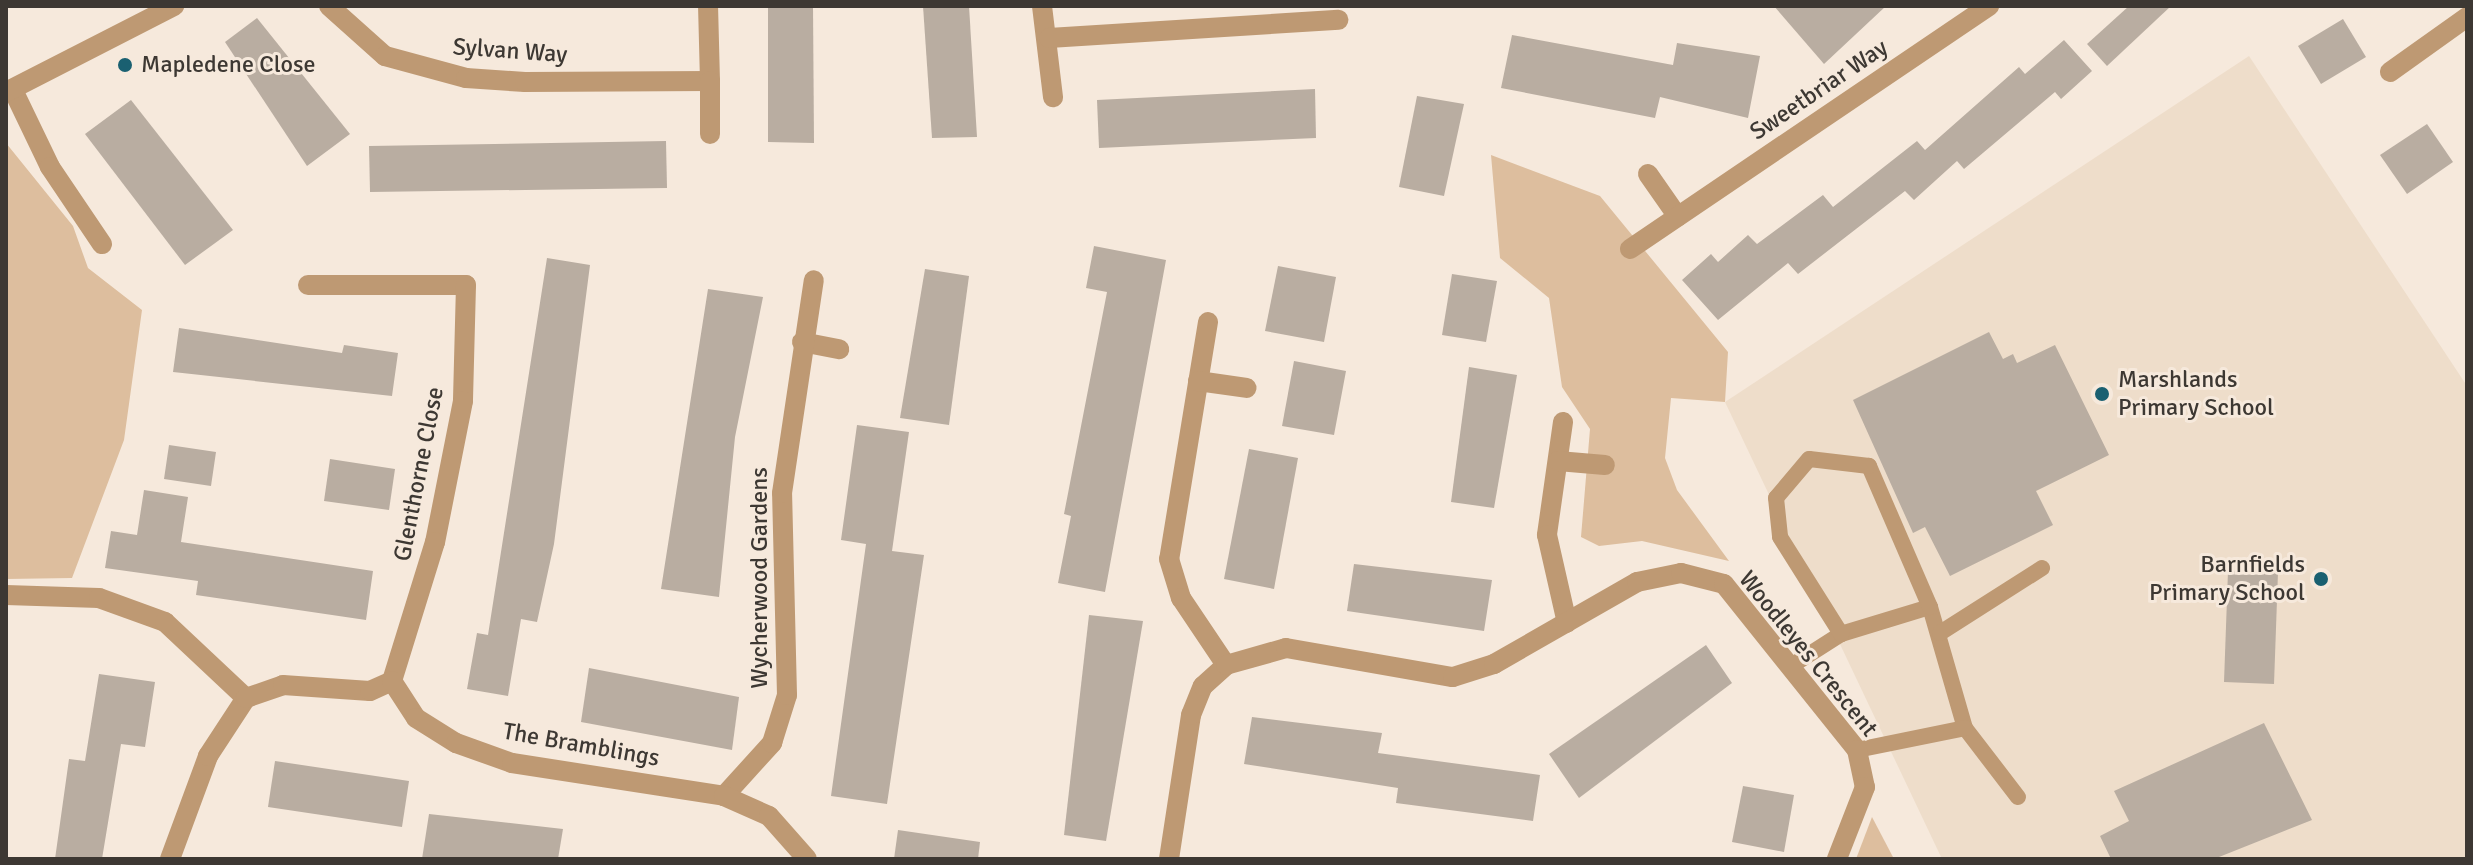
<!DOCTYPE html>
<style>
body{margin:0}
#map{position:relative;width:2473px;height:865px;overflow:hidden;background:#f6e9dc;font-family:Signika,sans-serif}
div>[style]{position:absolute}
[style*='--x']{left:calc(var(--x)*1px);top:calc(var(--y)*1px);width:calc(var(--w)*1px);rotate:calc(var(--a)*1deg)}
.built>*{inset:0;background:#eeddca}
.green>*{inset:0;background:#ddbe9e}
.building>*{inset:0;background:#b9ada1}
.service>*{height:16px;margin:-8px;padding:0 8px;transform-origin:8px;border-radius:8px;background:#be9973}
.minor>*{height:20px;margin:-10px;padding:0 10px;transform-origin:10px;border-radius:10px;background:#be9973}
.tertiary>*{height:20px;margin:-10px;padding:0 10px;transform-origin:10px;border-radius:10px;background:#be9973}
.dots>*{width:22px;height:22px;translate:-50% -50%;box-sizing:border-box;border:4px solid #f6e9dc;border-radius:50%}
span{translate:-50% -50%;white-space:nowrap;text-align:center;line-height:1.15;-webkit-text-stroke:6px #f6e9dc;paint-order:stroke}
.street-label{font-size:24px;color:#3d3833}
.poi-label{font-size:24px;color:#3d3833}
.left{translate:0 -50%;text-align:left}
.right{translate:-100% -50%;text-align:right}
.frame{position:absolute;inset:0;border:8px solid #3d3833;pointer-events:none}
</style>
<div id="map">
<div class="built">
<div style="clip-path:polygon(2249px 56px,2467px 386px,2467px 859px,1942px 859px,1725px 402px)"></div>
</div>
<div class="green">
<div style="clip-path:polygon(6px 143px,73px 226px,88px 268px,142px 310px,124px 440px,72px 578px,6px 579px)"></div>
<div style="clip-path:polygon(1491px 155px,1600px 196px,1728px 352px,1725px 402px,1671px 398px,1665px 458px,1677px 490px,1729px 561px,1642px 541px,1599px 546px,1581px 537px,1590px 429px,1562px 387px,1549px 298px,1500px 258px)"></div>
<div style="clip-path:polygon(1872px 817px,1894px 859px,1856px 859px)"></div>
</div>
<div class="building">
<div style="clip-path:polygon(768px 6px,813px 6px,814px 143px,768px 142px)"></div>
<div style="clip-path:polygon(923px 6px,969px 6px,977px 137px,932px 138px)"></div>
<div style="clip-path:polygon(1774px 6px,1886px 6px,1824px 64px)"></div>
<div style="clip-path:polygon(2129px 6px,2171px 6px,2107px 66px,2087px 44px)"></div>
<div style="clip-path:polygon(257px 18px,350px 134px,307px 166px,225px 42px)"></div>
<div style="clip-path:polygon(2343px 19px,2366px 57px,2321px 84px,2298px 46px)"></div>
<div style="clip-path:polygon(1512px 35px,1673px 65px,1677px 43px,1760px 56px,1748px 118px,1660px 97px,1655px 118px,1501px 88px)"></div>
<div style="clip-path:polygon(2064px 40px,2092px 71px,2061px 99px,2055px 92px,1964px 169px,1957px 161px,1914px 200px,1905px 191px,1798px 274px,1788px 263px,1718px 320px,1682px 280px,1711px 254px,1718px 262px,1748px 235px,1757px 244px,1823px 195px,1833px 207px,1917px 141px,1925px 150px,2019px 67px,2025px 74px)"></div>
<div style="clip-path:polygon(1315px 89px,1316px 138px,1099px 148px,1097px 100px)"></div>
<div style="clip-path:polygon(1417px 96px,1464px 104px,1444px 196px,1399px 187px)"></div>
<div style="clip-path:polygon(131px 100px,233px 230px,185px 265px,85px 134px)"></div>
<div style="clip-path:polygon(2427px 124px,2453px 162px,2407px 194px,2380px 155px)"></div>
<div style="clip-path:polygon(666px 141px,667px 188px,370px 192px,369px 146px)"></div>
<div style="clip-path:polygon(1094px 246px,1166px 260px,1105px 592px,1058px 583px,1071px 516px,1064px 514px,1107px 292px,1086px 288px)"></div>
<div style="clip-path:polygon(547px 258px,590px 265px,554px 544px,537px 622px,521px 619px,508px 696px,467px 689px,477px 633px,488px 635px)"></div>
<div style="clip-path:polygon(1278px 266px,1336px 277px,1324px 342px,1265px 331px)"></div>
<div style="clip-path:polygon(925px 269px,969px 276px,949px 425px,900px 418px)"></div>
<div style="clip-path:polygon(1452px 274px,1497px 281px,1486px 342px,1442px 335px)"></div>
<div style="clip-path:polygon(708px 289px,763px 297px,735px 437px,719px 597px,661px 589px)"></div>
<div style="clip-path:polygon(179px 328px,342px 353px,344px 345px,398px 353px,392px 396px,173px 372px)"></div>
<div style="clip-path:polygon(1989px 332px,2003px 359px,2013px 354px,2017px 363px,2055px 345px,2109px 455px,2036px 491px,2053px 525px,1950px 576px,1925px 527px,1913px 533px,1853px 400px)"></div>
<div style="clip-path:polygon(1294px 361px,1346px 371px,1334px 435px,1282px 426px)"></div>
<div style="clip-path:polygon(1469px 367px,1517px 375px,1494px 508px,1451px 502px)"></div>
<div style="clip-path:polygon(857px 425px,909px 432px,892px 551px,924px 555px,887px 804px,831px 796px,866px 544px,841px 540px)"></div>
<div style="clip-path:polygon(169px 445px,216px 452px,211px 486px,164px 479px)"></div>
<div style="clip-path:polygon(1249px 449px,1298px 458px,1274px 589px,1224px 579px)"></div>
<div style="clip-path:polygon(330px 459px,395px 469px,389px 510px,324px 501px)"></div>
<div style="clip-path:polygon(144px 490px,188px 497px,181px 542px,373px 571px,366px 620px,196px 595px,198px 581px,105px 568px,111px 531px,137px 535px)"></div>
<div style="clip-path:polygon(1354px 564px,1492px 580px,1484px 631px,1347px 611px)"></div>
<div style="clip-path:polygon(2228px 571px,2278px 572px,2274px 684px,2224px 682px)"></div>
<div style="clip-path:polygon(1089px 615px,1143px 621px,1106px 841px,1064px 835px)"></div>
<div style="clip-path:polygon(1706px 645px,1732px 683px,1579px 798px,1549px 754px)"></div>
<div style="clip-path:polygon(589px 668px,739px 697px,732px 750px,581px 722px)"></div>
<div style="clip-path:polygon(99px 674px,155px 682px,145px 747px,121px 744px,102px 859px,55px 859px,69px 759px,85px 761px)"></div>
<div style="clip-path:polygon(1252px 717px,1382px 733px,1378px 753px,1540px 775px,1533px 821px,1396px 803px,1398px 788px,1244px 764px)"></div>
<div style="clip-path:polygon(2264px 723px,2312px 820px,2214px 859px,2111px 859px,2100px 836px,2129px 821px,2114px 791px)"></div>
<div style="clip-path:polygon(275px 761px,409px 781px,402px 827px,268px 807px)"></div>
<div style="clip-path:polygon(1743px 786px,1794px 795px,1784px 852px,1732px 842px)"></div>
<div style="clip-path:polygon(429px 814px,563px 829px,558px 859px,422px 859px)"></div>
<div style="clip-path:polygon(898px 830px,980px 842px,978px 859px,894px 859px)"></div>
</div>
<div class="service">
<div style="--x:1930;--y:607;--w:126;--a:73.9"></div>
<div style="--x:1965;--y:728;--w:87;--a:52.5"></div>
<div style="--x:1940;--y:633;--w:121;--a:-32.5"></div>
<div style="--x:1791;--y:666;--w:59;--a:-32.6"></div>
<div style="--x:1841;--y:634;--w:93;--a:-16.9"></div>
<div style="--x:1930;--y:607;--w:154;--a:-113.4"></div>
<div style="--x:1869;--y:466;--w:60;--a:-173.3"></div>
<div style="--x:1809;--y:459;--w:51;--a:130.2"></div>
<div style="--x:1776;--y:498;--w:39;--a:84"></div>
<div style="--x:1780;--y:537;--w:115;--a:57.8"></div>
<div style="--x:1857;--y:750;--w:110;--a:-11.5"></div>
</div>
<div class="minor">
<div style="--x:329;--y:6;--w:75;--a:41.8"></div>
<div style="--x:385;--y:56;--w:84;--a:15.2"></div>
<div style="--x:466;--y:78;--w:59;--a:3.9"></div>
<div style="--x:525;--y:82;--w:185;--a:-0.3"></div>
<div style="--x:710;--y:81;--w:75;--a:-91.5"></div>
<div style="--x:1042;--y:6;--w:92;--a:83.1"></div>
<div style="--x:1049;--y:38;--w:290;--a:-3.6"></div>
<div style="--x:2390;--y:72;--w:95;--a:-35.5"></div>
<div style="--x:710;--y:81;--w:53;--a:90"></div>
<div style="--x:13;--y:90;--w:85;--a:64.3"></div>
<div style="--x:50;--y:167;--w:93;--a:56"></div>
<div style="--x:1648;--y:174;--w:52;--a:55.1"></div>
<div style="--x:1630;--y:249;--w:434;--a:-34.1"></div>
<div style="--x:308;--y:285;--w:158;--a:0"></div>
<div style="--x:466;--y:285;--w:116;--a:91.5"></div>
<div style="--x:463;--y:401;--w:144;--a:101.2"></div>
<div style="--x:435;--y:542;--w:145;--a:107.2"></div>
<div style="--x:1208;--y:322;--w:240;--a:99.3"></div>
<div style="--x:1169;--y:559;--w:41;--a:72.9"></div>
<div style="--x:1181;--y:598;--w:81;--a:56.1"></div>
<div style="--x:802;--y:342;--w:38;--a:11"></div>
<div style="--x:1198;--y:381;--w:49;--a:8.1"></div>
<div style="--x:1563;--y:422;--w:114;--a:98.1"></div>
<div style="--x:1547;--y:535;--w:90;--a:77.2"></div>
<div style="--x:1558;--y:461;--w:47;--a:4.9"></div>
<div style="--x:6;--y:595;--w:93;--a:1.8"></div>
<div style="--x:99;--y:598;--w:70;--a:20"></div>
<div style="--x:165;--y:622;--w:111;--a:43.2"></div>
<div style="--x:724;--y:796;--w:72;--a:-47.8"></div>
<div style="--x:772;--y:743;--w:50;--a:-72.6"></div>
<div style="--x:787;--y:695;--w:202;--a:-91.4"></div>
<div style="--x:782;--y:493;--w:215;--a:-81.5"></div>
<div style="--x:170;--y:859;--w:110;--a:-69.7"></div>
<div style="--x:208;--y:756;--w:69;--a:-56.8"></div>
<div style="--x:246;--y:698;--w:39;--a:-19"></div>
<div style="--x:283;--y:685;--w:87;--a:3.9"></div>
<div style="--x:370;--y:691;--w:24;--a:-24"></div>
<div style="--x:392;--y:681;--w:44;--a:57"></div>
<div style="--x:416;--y:718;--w:47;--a:32"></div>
<div style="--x:456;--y:743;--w:59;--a:19.7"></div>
<div style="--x:512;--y:763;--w:215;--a:8.8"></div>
<div style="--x:724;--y:796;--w:49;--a:24"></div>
<div style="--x:769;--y:816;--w:57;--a:48.5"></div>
<div style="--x:1169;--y:859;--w:146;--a:-81.3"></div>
<div style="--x:1191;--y:715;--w:31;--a:-68"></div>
<div style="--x:1203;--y:686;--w:31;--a:-42"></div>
<div style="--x:1226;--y:665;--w:62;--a:-15.8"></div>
<div style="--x:1286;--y:648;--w:169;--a:9.9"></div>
<div style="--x:1453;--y:677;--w:43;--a:-17.6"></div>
<div style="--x:1494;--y:664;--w:165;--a:-29.8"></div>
<div style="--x:1637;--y:582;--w:45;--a:-11.6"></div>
<div style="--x:1681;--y:573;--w:44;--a:14.3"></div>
<div style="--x:1724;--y:584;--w:213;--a:51.3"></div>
<div style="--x:1857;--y:750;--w:38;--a:78"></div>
<div style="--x:1865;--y:787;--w:77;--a:111.3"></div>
</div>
<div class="tertiary">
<div style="--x:6;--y:92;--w:189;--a:-27.1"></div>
</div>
<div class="dots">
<div style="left:125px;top:65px;background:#1a6071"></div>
<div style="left:2102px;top:394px;background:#1a6071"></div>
<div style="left:2321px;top:579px;background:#1a6071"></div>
</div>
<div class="street-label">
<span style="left:510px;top:51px;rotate:4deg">Sylvan Way</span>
<span style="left:1819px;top:90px;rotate:-34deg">Sweetbriar Way</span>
<span style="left:419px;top:474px;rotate:-79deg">Glenthorne Close</span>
<span style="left:760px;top:578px;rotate:-90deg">Wycherwood Gardens</span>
<span style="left:1808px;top:654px;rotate:51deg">Woodleyes Crescent</span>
<span style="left:581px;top:745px;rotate:10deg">The Bramblings</span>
</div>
<div class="poi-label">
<span class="left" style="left:141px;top:65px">Mapledene Close</span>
<span class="left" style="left:2118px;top:394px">Marshlands<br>Primary School</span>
<span class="right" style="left:2305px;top:579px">Barnfields<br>Primary School</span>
</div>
<div class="frame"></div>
</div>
